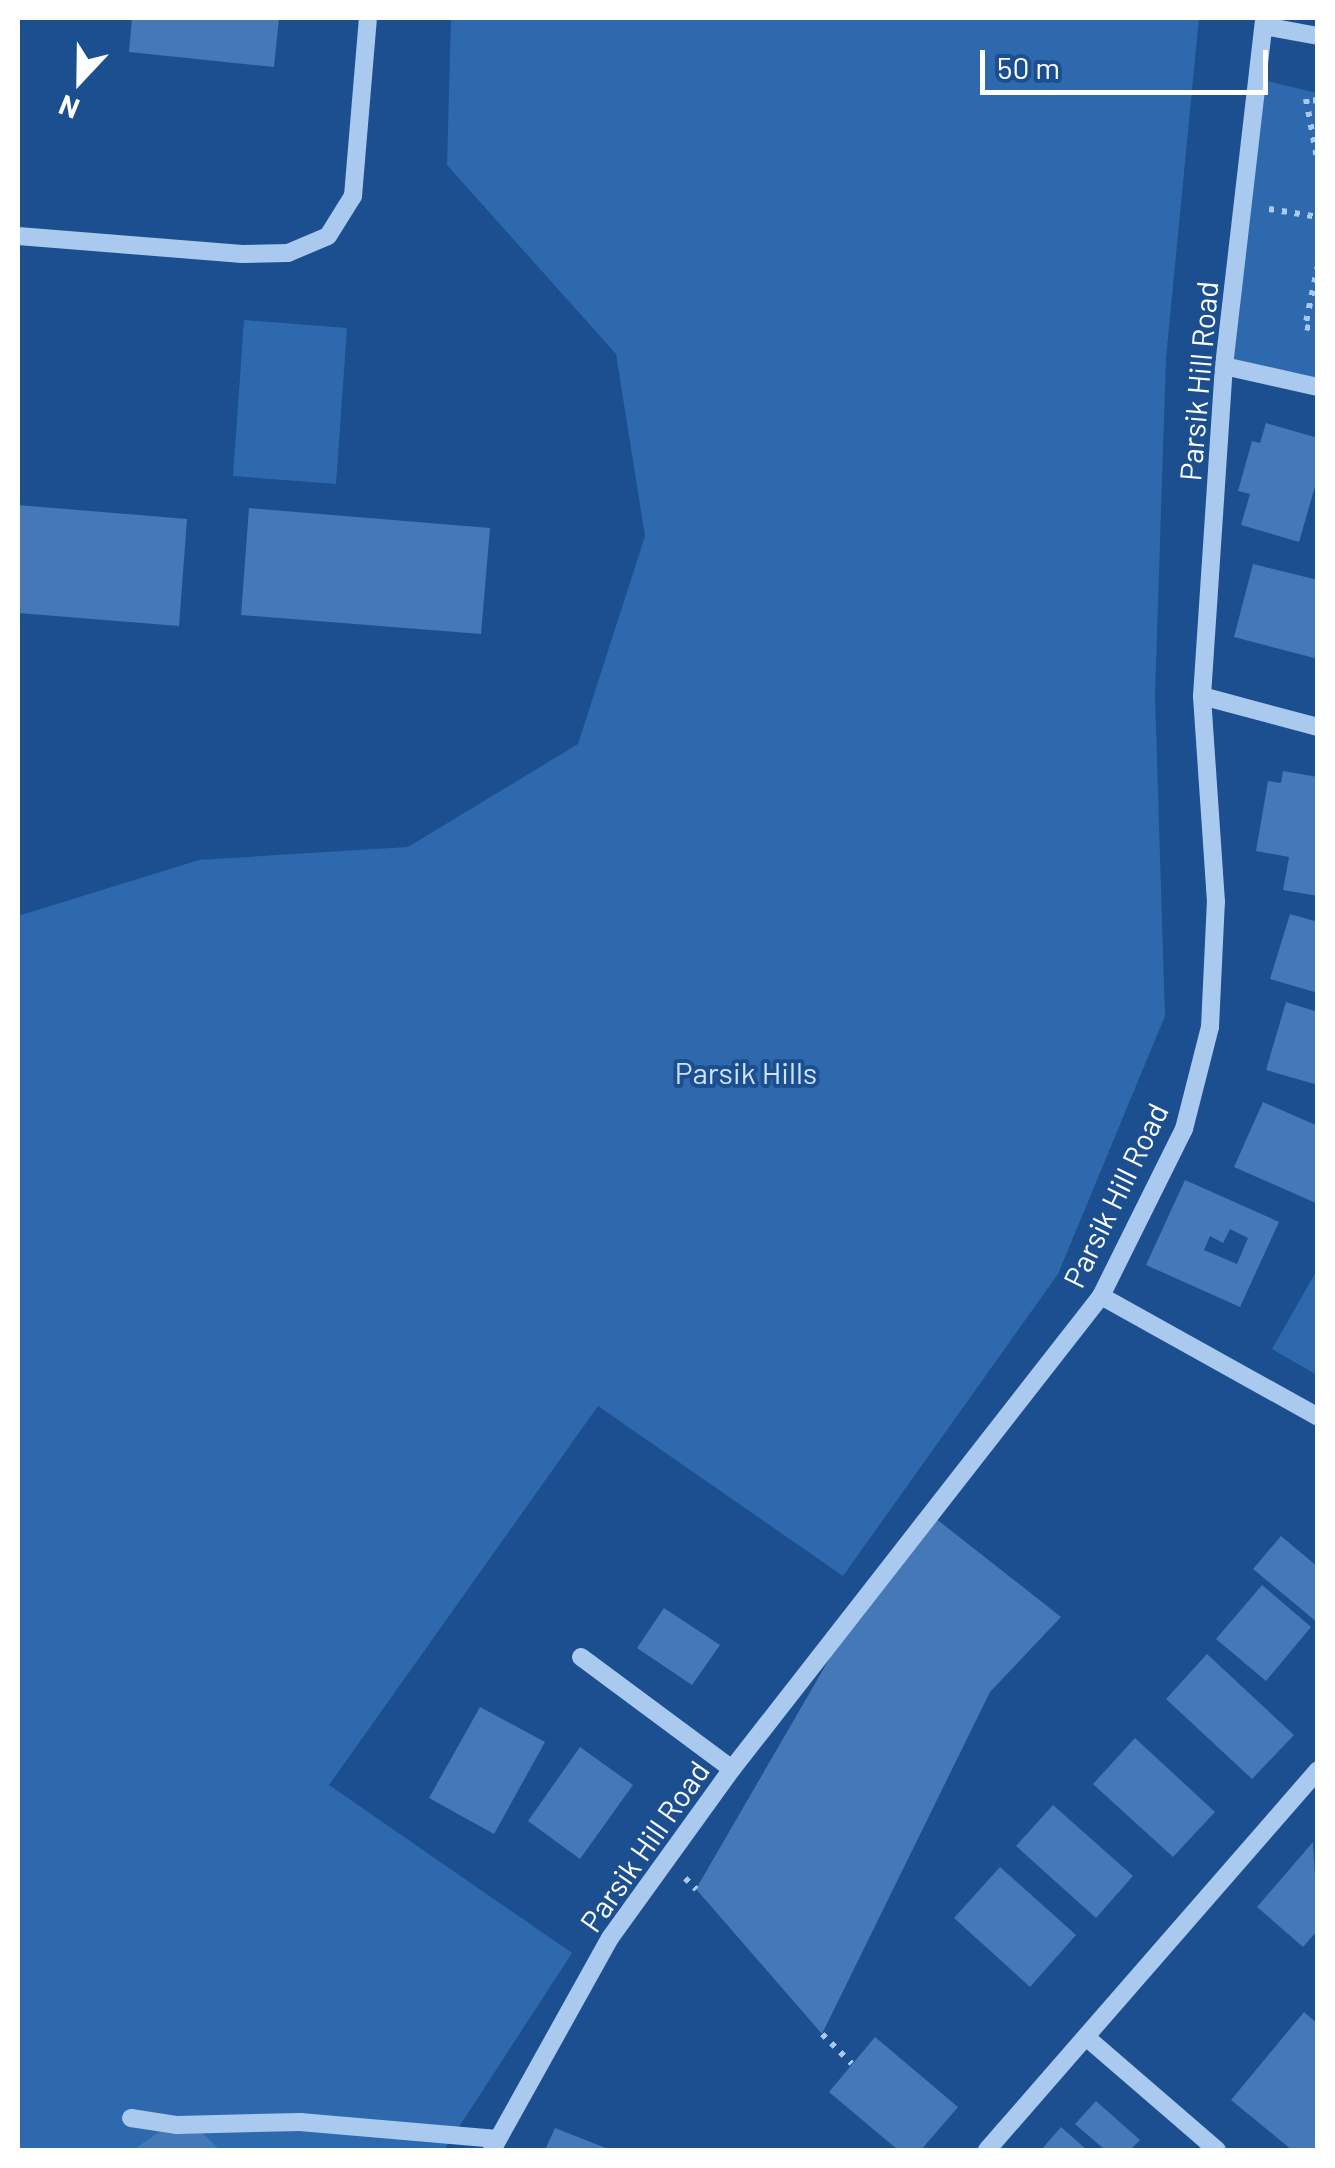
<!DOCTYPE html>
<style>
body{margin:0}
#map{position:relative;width:1335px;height:2168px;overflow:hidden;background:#1b4f8f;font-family:Barlow,sans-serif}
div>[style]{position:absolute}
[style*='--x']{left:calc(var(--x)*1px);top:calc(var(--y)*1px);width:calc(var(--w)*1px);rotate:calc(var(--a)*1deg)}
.green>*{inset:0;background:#2e69ad}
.building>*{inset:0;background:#4478b7}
.path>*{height:6px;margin-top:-3px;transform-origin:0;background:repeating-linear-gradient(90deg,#a9c9ee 0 5px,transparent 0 13px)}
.minor>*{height:18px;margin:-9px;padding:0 9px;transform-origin:9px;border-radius:9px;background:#a9c9ee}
span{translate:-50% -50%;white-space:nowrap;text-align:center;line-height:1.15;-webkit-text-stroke:8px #1b4f8f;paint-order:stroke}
.street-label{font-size:30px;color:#fff}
.park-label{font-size:30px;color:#cfe3fa}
.frame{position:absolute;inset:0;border:20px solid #fff;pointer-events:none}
.north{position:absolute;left:30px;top:30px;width:100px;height:100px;-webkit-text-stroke:8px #1b4f8f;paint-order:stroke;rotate:202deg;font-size:28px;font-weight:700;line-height:40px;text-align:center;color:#fff}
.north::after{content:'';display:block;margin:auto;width:35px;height:45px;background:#fff;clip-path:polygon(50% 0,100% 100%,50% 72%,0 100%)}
.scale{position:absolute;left:980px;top:50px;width:288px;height:45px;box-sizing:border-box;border:5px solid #fff;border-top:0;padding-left:12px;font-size:30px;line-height:35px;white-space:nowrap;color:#fff;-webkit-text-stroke:8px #1b4f8f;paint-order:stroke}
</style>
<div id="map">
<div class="green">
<div style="clip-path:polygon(451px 18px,1199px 18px,1166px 358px,1155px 695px,1165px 1016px,1058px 1274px,843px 1576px,598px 1406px,329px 1785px,572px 1953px,444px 2150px,18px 2150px,18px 916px,199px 860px,408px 847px,578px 744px,645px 536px,616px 354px,447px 165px)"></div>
<div style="clip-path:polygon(1258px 79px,1317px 93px,1317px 387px,1224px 366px)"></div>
<div style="clip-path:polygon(244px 320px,347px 328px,336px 484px,233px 476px)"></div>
<div style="clip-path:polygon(1317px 1270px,1317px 1375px,1272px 1349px)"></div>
</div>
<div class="building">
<div style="clip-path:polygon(132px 18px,279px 18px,274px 67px,129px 52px)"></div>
<div style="clip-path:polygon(1266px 423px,1318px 438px,1318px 476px,1299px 542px,1241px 525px,1250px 494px,1238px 491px,1252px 441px,1260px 443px)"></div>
<div style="clip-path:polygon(18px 505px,187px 519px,179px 626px,18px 613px)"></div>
<div style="clip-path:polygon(249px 508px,490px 528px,481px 634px,241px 615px)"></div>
<div style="clip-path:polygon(1253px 564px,1318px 580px,1318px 659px,1234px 637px)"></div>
<div style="clip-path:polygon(1283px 771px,1318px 777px,1318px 896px,1283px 890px,1289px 857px,1256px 851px,1268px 781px,1281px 783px)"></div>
<div style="clip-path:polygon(1290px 914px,1318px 922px,1318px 993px,1270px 979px)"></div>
<div style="clip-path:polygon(1286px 1002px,1318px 1012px,1318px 1085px,1266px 1070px)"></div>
<div style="clip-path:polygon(1263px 1102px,1318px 1126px,1318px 1204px,1234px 1167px)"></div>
<div style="clip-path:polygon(evenodd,1185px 1180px,1279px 1222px,1240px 1307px,1146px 1265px,1185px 1180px,1230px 1229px,1248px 1238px,1237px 1264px,1204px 1250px,1210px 1236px,1223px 1243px,1230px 1229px)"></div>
<div style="clip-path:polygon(930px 1514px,1061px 1617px,990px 1692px,822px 2034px,696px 1889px,864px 1599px)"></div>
<div style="clip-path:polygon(1281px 1536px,1318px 1567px,1318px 1623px,1253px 1569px)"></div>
<div style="clip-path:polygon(1262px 1585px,1311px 1627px,1266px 1681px,1216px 1639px)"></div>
<div style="clip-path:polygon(664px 1608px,720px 1645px,692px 1685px,637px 1648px)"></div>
<div style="clip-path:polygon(1207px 1654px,1294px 1735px,1252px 1779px,1166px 1699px)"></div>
<div style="clip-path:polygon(480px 1707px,545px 1742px,494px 1834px,429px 1798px)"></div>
<div style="clip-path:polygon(1135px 1738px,1215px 1812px,1173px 1857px,1093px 1784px)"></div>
<div style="clip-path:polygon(580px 1747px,633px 1785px,580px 1859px,528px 1821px)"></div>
<div style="clip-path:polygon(1053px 1805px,1133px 1876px,1096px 1918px,1016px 1846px)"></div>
<div style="clip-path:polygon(1313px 1842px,1318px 1930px,1303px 1947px,1257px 1907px)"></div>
<div style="clip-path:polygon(1000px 1867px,1076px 1935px,1030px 1987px,954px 1918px)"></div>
<div style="clip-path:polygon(1304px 2012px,1318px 2024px,1318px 2150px,1292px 2150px,1231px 2100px)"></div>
<div style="clip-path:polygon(875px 2037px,958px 2107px,921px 2150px,898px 2150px,829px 2092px)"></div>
<div style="clip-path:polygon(1096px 2101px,1140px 2140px,1130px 2150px,1105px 2150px,1075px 2124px)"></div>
<div style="clip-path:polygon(168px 2126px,201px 2132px,220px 2150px,133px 2150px)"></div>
<div style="clip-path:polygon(1061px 2127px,1087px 2150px,1041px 2150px)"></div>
<div style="clip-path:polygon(555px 2128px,611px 2150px,545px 2150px)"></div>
</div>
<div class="path">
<div style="--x:1318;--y:101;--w:12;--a:-171"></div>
<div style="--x:1306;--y:99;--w:66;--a:79.5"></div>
<div style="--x:1269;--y:209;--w:50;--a:9.3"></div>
<div style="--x:1318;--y:265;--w:63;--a:101.8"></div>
<div style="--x:1305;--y:327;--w:13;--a:13"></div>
<div style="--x:685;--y:1878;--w:16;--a:45"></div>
<div style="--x:822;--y:2034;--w:42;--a:45"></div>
</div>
<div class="minor">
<div style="--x:1264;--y:26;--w:55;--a:10.5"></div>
<div style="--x:18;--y:236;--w:225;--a:4.6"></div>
<div style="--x:242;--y:254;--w:46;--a:-1.2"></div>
<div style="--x:288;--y:253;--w:43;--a:-23"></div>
<div style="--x:328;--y:236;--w:47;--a:-58"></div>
<div style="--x:353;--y:196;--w:179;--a:-85.2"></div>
<div style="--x:1224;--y:366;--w:96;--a:12.6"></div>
<div style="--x:1202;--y:696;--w:120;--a:15"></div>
<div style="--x:1101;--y:1296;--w:248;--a:29.1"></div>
<div style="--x:581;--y:1657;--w:188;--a:36.6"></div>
<div style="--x:1086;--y:2037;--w:173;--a:40.8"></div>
<div style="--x:131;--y:2118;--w:47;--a:8.7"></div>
<div style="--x:177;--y:2125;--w:123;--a:-1.4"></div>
<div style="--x:300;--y:2122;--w:198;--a:4.9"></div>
<div style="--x:492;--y:2150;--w:243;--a:-60.9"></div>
<div style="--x:610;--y:1938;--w:208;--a:-54.2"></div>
<div style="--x:732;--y:1769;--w:600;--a:-52.04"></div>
<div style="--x:1101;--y:1296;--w:186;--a:-63.6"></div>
<div style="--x:1184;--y:1129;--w:105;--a:-75.7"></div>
<div style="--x:1210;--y:1027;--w:125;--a:-87.3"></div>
<div style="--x:1216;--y:902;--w:206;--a:-93.9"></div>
<div style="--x:1202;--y:696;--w:331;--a:-86.2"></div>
<div style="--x:1224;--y:366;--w:350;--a:-83.4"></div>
<div style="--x:987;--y:2150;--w:504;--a:-48.94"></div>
</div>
<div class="street-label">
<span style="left:1198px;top:381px;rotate:-85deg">Parsik Hill Road</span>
<span style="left:1115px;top:1195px;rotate:-64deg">Parsik Hill Road</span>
<span style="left:644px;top:1846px;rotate:-55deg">Parsik Hill Road</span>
</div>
<div class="park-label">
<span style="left:746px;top:1072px">Parsik Hills</span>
</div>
<div class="frame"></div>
<div class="north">N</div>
<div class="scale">50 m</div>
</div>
